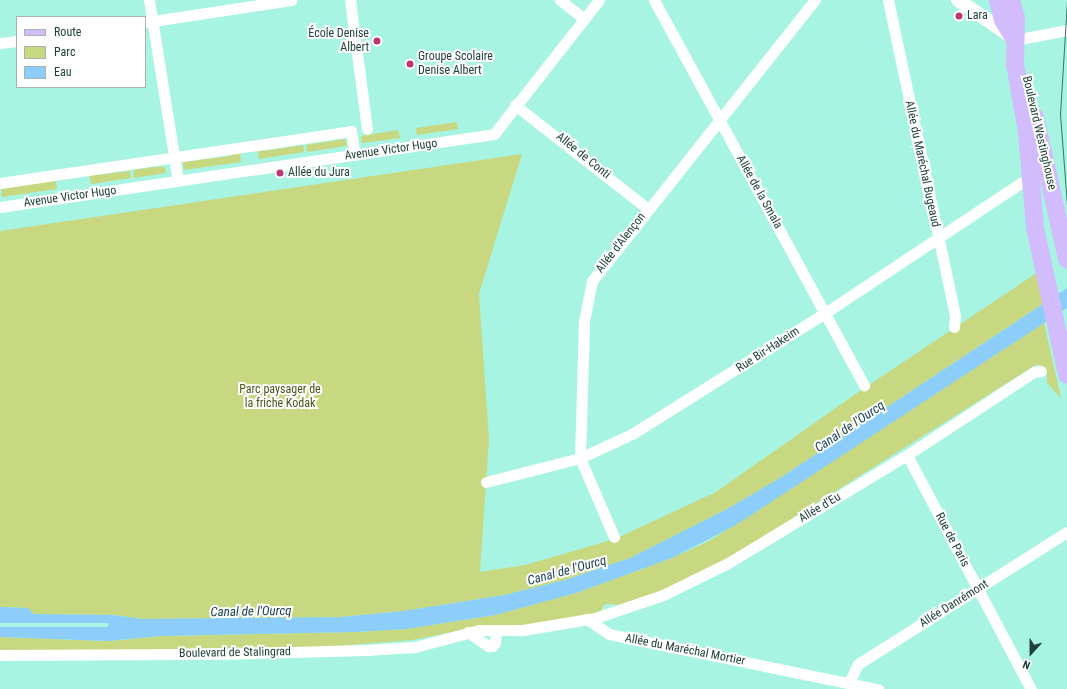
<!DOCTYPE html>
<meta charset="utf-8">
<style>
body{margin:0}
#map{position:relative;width:1067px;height:689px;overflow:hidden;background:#a7f4e2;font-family:"Roboto Condensed",sans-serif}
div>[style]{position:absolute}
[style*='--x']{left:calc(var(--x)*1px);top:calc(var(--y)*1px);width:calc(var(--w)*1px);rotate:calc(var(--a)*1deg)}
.green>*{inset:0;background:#c7d881}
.water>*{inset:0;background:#8ccef9}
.minor>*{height:11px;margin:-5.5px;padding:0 5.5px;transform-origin:5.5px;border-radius:5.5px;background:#fff}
.tertiary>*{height:14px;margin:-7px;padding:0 7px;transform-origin:7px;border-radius:7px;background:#fff}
.primary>*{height:18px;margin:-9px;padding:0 9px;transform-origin:9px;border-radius:9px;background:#d2bcfe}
.tram>*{height:1px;margin:-0.5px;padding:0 0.5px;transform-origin:0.5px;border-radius:0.5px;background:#447066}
.dots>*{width:11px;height:11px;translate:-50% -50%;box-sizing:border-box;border:2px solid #fff;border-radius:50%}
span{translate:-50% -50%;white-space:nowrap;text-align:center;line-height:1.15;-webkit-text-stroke:4px #fff;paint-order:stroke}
.poi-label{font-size:12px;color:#204139}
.left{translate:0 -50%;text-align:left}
.right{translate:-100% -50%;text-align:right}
.street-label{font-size:12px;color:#204139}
.park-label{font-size:12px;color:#4b5517}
.water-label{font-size:13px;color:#153a50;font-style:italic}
.legend{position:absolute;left:16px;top:16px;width:130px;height:72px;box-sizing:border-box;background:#fff;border:1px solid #a6b3b0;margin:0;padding:5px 7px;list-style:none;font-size:12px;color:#204139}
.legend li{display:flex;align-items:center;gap:8px;height:20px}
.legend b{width:20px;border:1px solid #a6b3b0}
.north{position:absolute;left:1011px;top:633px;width:40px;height:40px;-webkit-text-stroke:3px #fff;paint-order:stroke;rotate:201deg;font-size:11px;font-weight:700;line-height:16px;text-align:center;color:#204139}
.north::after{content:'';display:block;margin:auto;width:14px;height:18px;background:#204139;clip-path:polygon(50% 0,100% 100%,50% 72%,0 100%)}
</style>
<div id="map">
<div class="green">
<div style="clip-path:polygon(457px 122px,458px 129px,417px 135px,416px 128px)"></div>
<div style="clip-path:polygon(398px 130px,400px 138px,362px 143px,361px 136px)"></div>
<div style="clip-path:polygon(345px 139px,347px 146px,307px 152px,306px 145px)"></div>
<div style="clip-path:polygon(303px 145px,304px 152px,259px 159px,258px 151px,251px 152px,251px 149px,264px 147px,265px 151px)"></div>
<div style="clip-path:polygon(240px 151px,241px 162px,184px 170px,183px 162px,230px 156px,230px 152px)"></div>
<div style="clip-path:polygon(522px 154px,479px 294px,489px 439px,480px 572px,525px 565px,615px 539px,716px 492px,860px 391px,1044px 268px,1050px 299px,780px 478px,729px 508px,630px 558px,565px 580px,504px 595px,404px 611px,341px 617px,143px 619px,113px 615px,34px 614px,28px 608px,0 607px,0 231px)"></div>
<div style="clip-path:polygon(155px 167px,165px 167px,166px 173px,134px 178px,133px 170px)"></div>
<div style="clip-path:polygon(99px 171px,99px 175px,130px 171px,131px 178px,91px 184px,89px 173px)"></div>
<div style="clip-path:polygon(55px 178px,57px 189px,2px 197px,1px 189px,46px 182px,46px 179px)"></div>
<div style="clip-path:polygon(1044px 323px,1061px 398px,1047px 383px,1047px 370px,1037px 364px,728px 559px,665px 589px,623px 605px,605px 604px,599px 613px,526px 626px,463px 630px,412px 640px,322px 647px,0 652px,0 637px,108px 641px,162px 636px,355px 632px,406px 629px,495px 615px,576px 593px,672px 558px,711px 540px)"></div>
</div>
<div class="water">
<div style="clip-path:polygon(1067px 288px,1067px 308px,736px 525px,672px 558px,576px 593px,495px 615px,406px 629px,355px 632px,162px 636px,108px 641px,0 637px,0 627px,107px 627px,109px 625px,108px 623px,0 623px,0 607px,28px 608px,34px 614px,113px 615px,143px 619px,341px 617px,404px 611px,504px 595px,565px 580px,630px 558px,729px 508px,780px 478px)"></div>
</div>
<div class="minor">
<div style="--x:149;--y:0;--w:183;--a:80.9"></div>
<div style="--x:350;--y:0;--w:130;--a:82.5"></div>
<div style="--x:560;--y:0;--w:31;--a:38"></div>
<div style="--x:654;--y:0;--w:439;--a:61.4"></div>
<div style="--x:888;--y:0;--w:323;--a:78"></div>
<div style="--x:955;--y:316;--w:11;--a:95"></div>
<div style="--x:146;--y:22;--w:147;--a:-8.6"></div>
<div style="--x:1015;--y:40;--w:53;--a:-10.9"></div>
<div style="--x:0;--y:43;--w:17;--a:-7"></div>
<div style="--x:515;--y:105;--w:169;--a:38"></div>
<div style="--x:0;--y:183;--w:355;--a:-8.4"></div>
<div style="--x:351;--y:131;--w:24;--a:81"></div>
<div style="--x:0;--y:207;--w:499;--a:-8.4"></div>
<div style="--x:494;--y:134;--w:170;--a:-51.9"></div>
<div style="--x:907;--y:455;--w:265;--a:62.1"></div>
<div style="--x:486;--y:482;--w:97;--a:-14.3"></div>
<div style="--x:580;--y:458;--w:57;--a:-24.8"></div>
<div style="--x:632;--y:434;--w:224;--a:-32.1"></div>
<div style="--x:822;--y:315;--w:239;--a:-33.6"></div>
<div style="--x:1021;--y:183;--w:16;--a:-18"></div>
<div style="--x:614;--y:537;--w:86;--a:-113.3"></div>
<div style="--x:580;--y:458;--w:137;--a:-88.3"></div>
<div style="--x:584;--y:321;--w:41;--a:-78.7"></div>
<div style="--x:592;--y:281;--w:359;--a:-51.6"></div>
<div style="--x:587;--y:619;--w:27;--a:34"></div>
<div style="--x:609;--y:634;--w:275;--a:11.6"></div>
<div style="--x:468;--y:632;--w:24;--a:35"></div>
<div style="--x:488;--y:646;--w:4;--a:0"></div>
<div style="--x:492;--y:646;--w:4;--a:-45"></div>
<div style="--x:495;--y:643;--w:13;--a:-86"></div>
<div style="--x:0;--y:655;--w:219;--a:-0.3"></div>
<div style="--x:219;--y:654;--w:147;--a:-1.6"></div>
<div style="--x:366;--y:650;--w:49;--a:-3.5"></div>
<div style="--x:415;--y:647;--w:66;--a:-14.9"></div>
<div style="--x:479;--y:630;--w:44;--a:0"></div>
<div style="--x:523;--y:630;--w:73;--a:-9.5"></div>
<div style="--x:595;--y:618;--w:72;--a:-18.7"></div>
<div style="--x:663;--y:595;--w:72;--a:-26.2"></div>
<div style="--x:728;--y:563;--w:209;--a:-31.1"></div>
<div style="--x:907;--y:455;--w:152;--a:-33.2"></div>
<div style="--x:1034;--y:372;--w:7;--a:-8"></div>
<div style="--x:849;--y:683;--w:21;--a:-65"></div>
<div style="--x:858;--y:664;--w:247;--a:-32.3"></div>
</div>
<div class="tertiary">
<div style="--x:958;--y:0;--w:65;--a:34.4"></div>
</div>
<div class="primary">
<div style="--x:998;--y:0;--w:21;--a:76"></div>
<div style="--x:1003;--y:20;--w:23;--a:59"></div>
<div style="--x:1011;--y:0;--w:19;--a:74"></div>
<div style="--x:1016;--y:18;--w:46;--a:91.2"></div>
<div style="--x:1015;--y:64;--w:69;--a:80"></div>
<div style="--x:1027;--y:132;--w:96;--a:85.2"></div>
<div style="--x:1035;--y:228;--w:150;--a:77.7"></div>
<div style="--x:1035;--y:117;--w:146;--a:77.3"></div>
</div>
<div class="tram">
<div style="--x:1067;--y:0;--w:114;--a:93.5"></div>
<div style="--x:1060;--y:114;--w:92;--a:85.6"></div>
</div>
<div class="dots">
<div style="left:959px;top:16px;background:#be3571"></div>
<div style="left:377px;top:41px;background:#be3571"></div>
<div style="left:410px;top:64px;background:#be3571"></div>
<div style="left:280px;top:173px;background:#be3571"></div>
</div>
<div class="poi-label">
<span class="left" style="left:967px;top:16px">Lara</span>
<span class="right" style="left:369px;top:41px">École Denise<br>Albert</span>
<span class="left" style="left:418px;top:64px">Groupe Scolaire<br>Denise Albert</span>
<span class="left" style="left:288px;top:173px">Allée du Jura</span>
</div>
<div class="street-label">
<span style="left:1039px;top:133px;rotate:77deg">Boulevard Westinghouse</span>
<span style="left:391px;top:150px;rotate:-8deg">Avenue Victor Hugo</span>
<span style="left:583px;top:156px;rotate:39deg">Allée de Conti</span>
<span style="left:922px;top:164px;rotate:78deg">Allée du Maréchal Bugeaud</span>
<span style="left:759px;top:192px;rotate:61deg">Allée de la Smala</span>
<span style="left:70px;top:197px;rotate:-8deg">Avenue Victor Hugo</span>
<span style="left:621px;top:243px;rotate:-52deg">Allée d'Alençon</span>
<span style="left:768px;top:350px;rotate:-33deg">Rue Bir-Hakeim</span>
<span style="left:820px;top:508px;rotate:-31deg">Allée d'Eu</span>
<span style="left:952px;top:540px;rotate:62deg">Rue de Paris</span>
<span style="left:954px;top:604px;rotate:-32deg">Allée Danrémont</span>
<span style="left:685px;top:650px;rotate:11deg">Allée du Maréchal Mortier</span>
<span style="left:235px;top:653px;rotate:-1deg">Boulevard de Stalingrad</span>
</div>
<div class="park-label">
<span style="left:280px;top:397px">Parc paysager de<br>la friche Kodak</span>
</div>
<div class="water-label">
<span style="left:850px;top:427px;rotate:-34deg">Canal de l'Ourcq</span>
<span style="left:567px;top:571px;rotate:-15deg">Canal de l'Ourcq</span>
<span style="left:251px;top:612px;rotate:-1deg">Canal de l'Ourcq</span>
</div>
<ul class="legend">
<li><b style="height:5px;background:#d2bcfe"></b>Route</li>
<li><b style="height:11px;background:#c7d881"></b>Parc</li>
<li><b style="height:11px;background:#8ccef9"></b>Eau</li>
</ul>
<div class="north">N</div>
</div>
